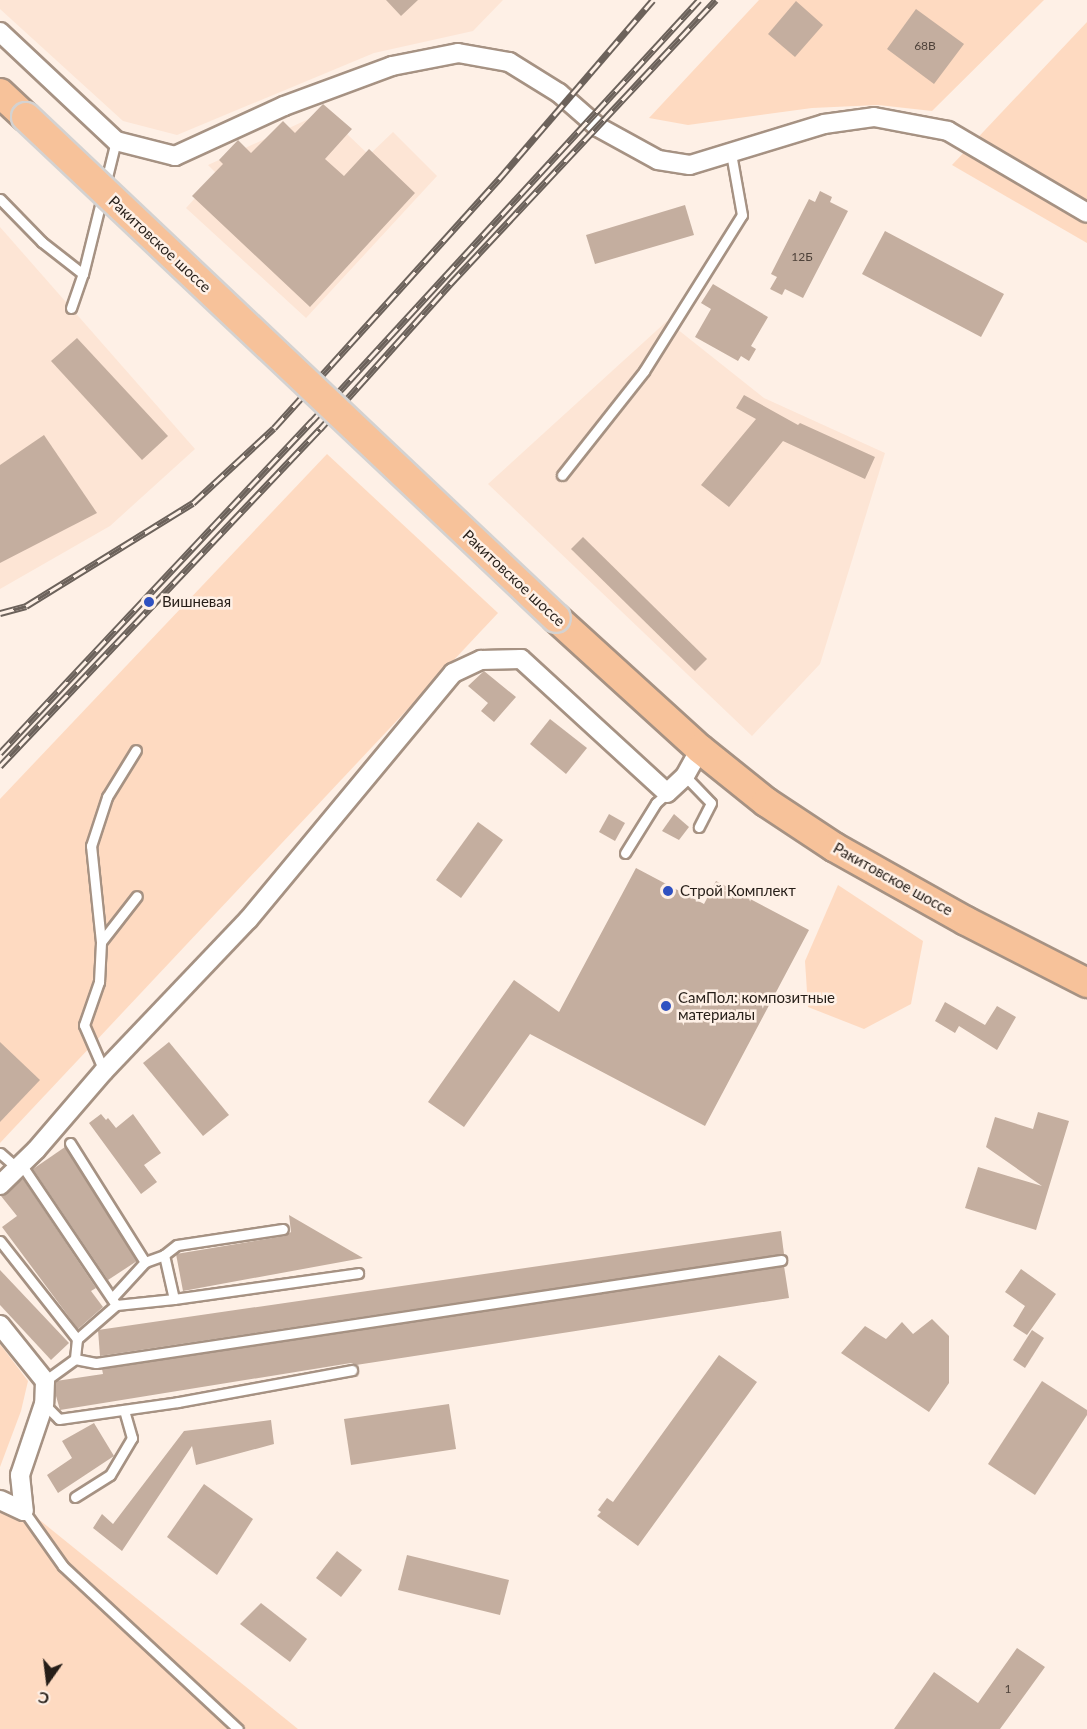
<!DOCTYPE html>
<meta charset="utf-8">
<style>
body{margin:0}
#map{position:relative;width:1087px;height:1729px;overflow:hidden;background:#fef0e6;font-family:Lato,sans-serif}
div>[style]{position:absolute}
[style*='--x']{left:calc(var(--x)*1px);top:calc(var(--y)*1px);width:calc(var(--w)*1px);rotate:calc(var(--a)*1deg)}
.built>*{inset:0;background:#fde5d5}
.green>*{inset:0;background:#fedac1}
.building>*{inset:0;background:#c4ae9f}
.roads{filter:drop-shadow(2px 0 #a69283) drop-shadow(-2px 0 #a69283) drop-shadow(0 2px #a69283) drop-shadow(0 -2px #a69283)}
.service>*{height:9px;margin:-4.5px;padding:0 4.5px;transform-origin:4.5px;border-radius:4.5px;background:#fff}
.minor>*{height:18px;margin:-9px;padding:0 9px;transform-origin:9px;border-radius:9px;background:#fff}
.primary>*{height:28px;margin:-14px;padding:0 14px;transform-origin:14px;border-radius:14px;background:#f7c29a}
.rail>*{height:7px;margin-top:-3.5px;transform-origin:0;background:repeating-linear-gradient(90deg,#fef0e6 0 14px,#6c625b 0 28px);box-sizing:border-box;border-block:2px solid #6c625b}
.bridges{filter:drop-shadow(2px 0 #d4d2d1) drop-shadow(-2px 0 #d4d2d1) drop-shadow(0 2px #d4d2d1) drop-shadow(0 -2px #d4d2d1)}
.primary-bridge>*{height:28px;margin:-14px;padding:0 14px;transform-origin:14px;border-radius:14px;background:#f7c29a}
.dots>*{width:16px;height:16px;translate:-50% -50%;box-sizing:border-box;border:3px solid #fef0e6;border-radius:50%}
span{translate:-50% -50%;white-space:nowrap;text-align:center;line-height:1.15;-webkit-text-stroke:5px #fef0e6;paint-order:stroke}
.number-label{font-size:12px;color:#4e423a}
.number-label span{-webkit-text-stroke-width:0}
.street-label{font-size:15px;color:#261e18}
.poi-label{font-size:15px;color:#261e18}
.left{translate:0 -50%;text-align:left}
.north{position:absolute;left:18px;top:1651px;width:60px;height:60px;-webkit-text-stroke:4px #fef0e6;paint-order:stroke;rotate:194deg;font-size:16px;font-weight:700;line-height:24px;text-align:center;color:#261e18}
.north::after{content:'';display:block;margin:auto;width:21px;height:27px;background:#261e18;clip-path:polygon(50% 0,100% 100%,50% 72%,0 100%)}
</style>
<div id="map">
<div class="built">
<div style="clip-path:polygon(0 0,503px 0,473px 31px,374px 53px,177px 135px,123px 121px,0 9px)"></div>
<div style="clip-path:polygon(324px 112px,369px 155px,393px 132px,437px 176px,306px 318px,186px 208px,217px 174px,208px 165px)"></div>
<div style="clip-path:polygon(0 227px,195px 449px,110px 526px,0 589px)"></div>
<div style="clip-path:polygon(667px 321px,764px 398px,885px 453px,820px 664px,752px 736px,488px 484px)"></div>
</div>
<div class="green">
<div style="clip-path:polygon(759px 0,1044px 0,932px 111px,878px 105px,812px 108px,688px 125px,649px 118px)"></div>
<div style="clip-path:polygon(1087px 22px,1087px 243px,952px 165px)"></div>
<div style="clip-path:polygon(327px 454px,498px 613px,0 1143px,0 799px)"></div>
<div style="clip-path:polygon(838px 885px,923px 941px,911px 1004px,864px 1029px,808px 1007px,805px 961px)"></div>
<div style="clip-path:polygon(0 1344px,28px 1381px,21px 1411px,0 1467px)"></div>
<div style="clip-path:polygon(0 1488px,298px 1729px,0 1729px)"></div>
</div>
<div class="building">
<div style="clip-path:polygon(386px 0,418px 0,401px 16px)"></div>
<div style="clip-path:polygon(796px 1px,823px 25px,795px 57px,768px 34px)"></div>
<div style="clip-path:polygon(916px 9px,964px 44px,934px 84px,887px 49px)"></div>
<div style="clip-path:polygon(323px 104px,352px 129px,325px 159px,344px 176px,369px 149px,415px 193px,310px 307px,192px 196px,223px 164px,219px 160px,238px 140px,251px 153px,283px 121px,295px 133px)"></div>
<div style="clip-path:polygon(820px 191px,832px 197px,830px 202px,848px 211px,803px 298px,785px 289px,782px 295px,770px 289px,777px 277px,771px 274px,809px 199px,815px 202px)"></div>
<div style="clip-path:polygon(685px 205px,694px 235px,595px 264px,586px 235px)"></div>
<div style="clip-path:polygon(885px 231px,1004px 294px,981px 337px,862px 274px)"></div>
<div style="clip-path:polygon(713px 284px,768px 317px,751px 346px,756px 349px,749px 361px,741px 356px,738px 361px,695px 337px,711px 309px,701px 303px)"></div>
<div style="clip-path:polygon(77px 338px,168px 436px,142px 460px,51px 361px)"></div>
<div style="clip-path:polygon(744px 395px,798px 425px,800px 423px,875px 457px,865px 479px,783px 441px,729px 507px,701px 485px,756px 419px,736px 408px)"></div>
<div style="clip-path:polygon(44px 435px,97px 513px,0 563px,0 465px)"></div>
<div style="clip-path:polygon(583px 537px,707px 659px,695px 671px,571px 549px)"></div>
<div style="clip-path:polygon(484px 671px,516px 697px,494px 722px,481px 711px,488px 703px,468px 686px)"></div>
<div style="clip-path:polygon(550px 719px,587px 748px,566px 774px,530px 744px)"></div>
<div style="clip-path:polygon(609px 814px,625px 823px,615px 841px,599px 832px)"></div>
<div style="clip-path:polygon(674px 814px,689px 827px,679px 840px,662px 831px)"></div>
<div style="clip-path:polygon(478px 822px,503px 840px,461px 898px,436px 880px)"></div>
<div style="clip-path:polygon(636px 868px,704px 904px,716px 881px,809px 930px,705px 1126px,530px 1034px,464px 1127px,428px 1102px,514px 980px,559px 1012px)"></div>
<div style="clip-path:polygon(945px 1002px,985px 1025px,997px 1006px,1016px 1017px,997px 1050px,959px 1026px,955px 1033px,935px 1021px)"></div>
<div style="clip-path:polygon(0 1042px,40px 1080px,0 1122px)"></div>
<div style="clip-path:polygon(169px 1042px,229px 1115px,203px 1136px,143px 1063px)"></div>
<div style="clip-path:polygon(1038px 1112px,1069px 1121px,1036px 1230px,965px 1208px,978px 1167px,1042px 1186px,986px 1147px,995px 1117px,1033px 1129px)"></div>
<div style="clip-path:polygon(101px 1114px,106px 1120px,108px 1118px,116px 1128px,133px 1114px,161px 1153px,144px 1165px,157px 1182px,141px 1194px,89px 1123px)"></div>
<div style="clip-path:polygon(65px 1147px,137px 1261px,108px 1280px,33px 1169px)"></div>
<div style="clip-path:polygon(23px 1179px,96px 1288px,91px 1291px,103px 1307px,78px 1329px,2px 1227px,17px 1216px,1px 1196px)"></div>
<div style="clip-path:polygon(289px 1215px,363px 1258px,183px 1291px,176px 1254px,285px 1236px,291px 1232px)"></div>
<div style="clip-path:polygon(781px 1231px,784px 1254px,100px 1356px,98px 1330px)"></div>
<div style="clip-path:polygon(784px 1266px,789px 1298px,356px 1365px,351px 1363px,60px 1410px,56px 1396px,56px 1381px,103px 1374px,102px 1369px)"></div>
<div style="clip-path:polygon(1021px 1269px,1056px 1294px,1027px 1335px,1013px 1326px,1025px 1306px,1005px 1292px)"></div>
<div style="clip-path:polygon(0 1270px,69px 1343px,51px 1360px,0 1305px)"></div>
<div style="clip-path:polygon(932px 1319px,949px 1336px,949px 1383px,929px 1412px,841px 1353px,865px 1326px,886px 1339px,902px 1322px,913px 1334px)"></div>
<div style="clip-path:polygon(1032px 1330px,1044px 1338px,1025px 1368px,1013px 1360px)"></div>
<div style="clip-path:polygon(719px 1355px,757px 1382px,638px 1546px,597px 1516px,601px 1512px,598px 1510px,607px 1498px,613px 1502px)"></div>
<div style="clip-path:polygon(1042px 1381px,1087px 1410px,1087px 1415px,1035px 1495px,988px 1464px)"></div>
<div style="clip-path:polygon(449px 1404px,456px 1449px,351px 1465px,344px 1419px)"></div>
<div style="clip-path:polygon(271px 1420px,274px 1444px,196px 1465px,192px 1446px,122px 1551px,93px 1528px,102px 1514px,113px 1524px,184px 1431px)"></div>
<div style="clip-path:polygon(94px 1423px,114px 1456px,58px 1493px,47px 1475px,72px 1458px,62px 1441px)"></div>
<div style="clip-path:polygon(204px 1484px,253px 1519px,217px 1575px,167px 1537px)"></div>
<div style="clip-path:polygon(337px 1551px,362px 1570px,341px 1597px,316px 1578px)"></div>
<div style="clip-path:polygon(407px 1555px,509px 1580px,500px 1615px,398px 1590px)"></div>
<div style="clip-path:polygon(261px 1603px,307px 1639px,290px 1662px,240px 1624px)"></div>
<div style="clip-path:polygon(1017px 1648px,1045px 1667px,1000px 1729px,894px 1729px,934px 1672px,978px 1703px)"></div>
</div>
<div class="roads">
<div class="service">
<div style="--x:0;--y:199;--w:60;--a:45.7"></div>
<div style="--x:42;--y:242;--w:52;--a:38"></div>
<div style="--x:71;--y:308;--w:36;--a:-71"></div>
<div style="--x:83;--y:274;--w:137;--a:-76.1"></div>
<div style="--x:562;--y:475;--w:132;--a:-51.7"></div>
<div style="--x:644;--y:371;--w:184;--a:-57.9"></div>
<div style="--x:742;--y:215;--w:63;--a:-100.1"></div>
<div style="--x:685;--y:776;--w:37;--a:46"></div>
<div style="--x:711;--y:803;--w:27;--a:117"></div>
<div style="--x:625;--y:853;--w:59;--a:-58.2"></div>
<div style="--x:656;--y:803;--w:15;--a:-42"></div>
<div style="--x:101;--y:942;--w:97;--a:-95.9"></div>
<div style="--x:91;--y:846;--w:52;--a:-71.9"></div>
<div style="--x:107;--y:797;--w:55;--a:-58.3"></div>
<div style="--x:104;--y:1071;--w:50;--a:-113.5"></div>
<div style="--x:84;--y:1025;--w:46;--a:-70.8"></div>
<div style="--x:99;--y:982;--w:40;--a:-87.1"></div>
<div style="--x:101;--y:942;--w:58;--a:-52"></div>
<div style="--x:70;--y:1143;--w:141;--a:57.8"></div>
<div style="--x:0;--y:1153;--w:23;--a:41"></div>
<div style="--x:21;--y:1164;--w:170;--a:56"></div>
<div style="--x:116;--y:1305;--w:52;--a:138.9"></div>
<div style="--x:77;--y:1339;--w:20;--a:96"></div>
<div style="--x:75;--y:1359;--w:37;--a:144"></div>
<div style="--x:0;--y:1241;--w:125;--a:51.8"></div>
<div style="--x:164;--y:1255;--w:16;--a:-38"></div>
<div style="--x:177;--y:1245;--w:107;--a:-8.6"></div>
<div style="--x:112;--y:1298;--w:49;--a:-47.5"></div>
<div style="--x:145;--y:1262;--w:20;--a:-20"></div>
<div style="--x:164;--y:1255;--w:45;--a:77.2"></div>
<div style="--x:174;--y:1299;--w:58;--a:174.1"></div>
<div style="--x:174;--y:1299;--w:186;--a:-8"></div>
<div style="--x:75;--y:1359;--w:21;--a:11"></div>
<div style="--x:96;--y:1363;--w:693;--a:-8.55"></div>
<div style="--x:44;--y:1404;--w:21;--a:45"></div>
<div style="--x:59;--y:1419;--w:120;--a:-8.1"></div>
<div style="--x:178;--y:1402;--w:177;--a:-10.4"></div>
<div style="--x:75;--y:1497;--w:41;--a:-32.2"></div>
<div style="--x:110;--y:1475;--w:43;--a:-59.3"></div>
<div style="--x:132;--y:1438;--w:29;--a:-106"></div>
<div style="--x:24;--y:1511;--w:67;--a:54.7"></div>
<div style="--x:63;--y:1566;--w:239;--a:43"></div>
</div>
<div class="minor">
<div style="--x:0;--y:32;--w:159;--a:43.2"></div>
<div style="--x:116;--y:141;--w:61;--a:14.3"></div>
<div style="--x:175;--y:156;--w:120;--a:-24.6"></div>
<div style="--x:284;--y:106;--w:115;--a:-20.3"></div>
<div style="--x:392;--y:66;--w:67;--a:-11.1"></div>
<div style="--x:458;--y:53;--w:52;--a:10"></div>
<div style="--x:509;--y:62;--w:59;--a:31.8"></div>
<div style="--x:559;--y:93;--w:52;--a:41.1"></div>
<div style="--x:598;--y:127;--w:68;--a:28.8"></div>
<div style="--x:658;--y:160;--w:32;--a:9"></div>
<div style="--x:690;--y:165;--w:140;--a:-17"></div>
<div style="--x:824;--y:124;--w:50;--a:-8"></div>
<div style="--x:874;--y:117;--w:75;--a:10.7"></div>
<div style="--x:948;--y:131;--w:161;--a:30.5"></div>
<div style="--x:0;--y:1185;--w:50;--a:-44.2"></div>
<div style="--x:36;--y:1150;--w:104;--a:-49.3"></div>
<div style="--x:104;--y:1071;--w:209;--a:-46.4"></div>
<div style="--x:248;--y:920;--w:321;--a:-50.3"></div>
<div style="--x:453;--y:673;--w:31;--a:-25"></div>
<div style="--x:481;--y:660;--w:40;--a:-1.4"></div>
<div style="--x:521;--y:659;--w:198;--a:42.5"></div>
<div style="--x:667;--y:793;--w:25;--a:-43"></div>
<div style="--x:685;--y:776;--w:31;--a:-61"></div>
<div style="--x:0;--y:1325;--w:72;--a:51.2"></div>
<div style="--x:45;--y:1381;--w:23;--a:92"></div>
<div style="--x:44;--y:1404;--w:75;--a:108.7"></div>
<div style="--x:20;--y:1475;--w:36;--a:84"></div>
<div style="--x:0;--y:1500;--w:26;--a:25"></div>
</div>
<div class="primary">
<div style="--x:0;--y:93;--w:35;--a:43"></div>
<div style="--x:556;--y:618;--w:195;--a:42.3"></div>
<div style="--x:700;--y:749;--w:85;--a:38.8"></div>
<div style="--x:766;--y:802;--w:82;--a:33.5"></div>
<div style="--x:834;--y:847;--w:151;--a:29.3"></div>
<div style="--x:966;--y:921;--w:136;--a:27.1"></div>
</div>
</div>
<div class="rail">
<div style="--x:0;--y:613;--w:27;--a:-15"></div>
<div style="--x:26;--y:606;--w:196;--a:-31.7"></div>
<div style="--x:193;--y:503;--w:110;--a:-42.8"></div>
<div style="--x:274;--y:428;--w:336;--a:-47.9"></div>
<div style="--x:499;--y:179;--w:236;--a:-49.3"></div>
<div style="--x:0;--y:753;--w:456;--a:-46.8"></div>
<div style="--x:312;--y:421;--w:572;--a:-47.41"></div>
<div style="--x:0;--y:766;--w:465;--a:-46.5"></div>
<div style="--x:320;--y:429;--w:195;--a:-48.1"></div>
<div style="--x:450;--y:284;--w:389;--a:-46.9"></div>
</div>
<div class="bridges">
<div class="primary-bridge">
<div style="--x:26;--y:117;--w:729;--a:43.39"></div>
</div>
</div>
<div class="dots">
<div style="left:149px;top:602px;background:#2f51c1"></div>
<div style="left:668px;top:891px;background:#2f51c1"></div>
<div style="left:666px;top:1006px;background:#2f51c1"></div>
</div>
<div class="number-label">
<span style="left:925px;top:46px">68В</span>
<span style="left:802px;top:257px">12Б</span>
<span style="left:1008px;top:1689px">1</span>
</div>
<div class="street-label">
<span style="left:160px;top:244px;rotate:43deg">Ракитовское шоссе</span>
<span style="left:514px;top:578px;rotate:43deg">Ракитовское шоссе</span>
<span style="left:893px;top:879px;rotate:29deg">Ракитовское шоссе</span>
</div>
<div class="poi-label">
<span class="left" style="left:162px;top:602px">Вишневая</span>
<span class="left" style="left:680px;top:891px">Строй Комплект</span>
<span class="left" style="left:678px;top:1006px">СамПол: композитные<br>материалы</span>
</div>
<div class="north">С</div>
</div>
